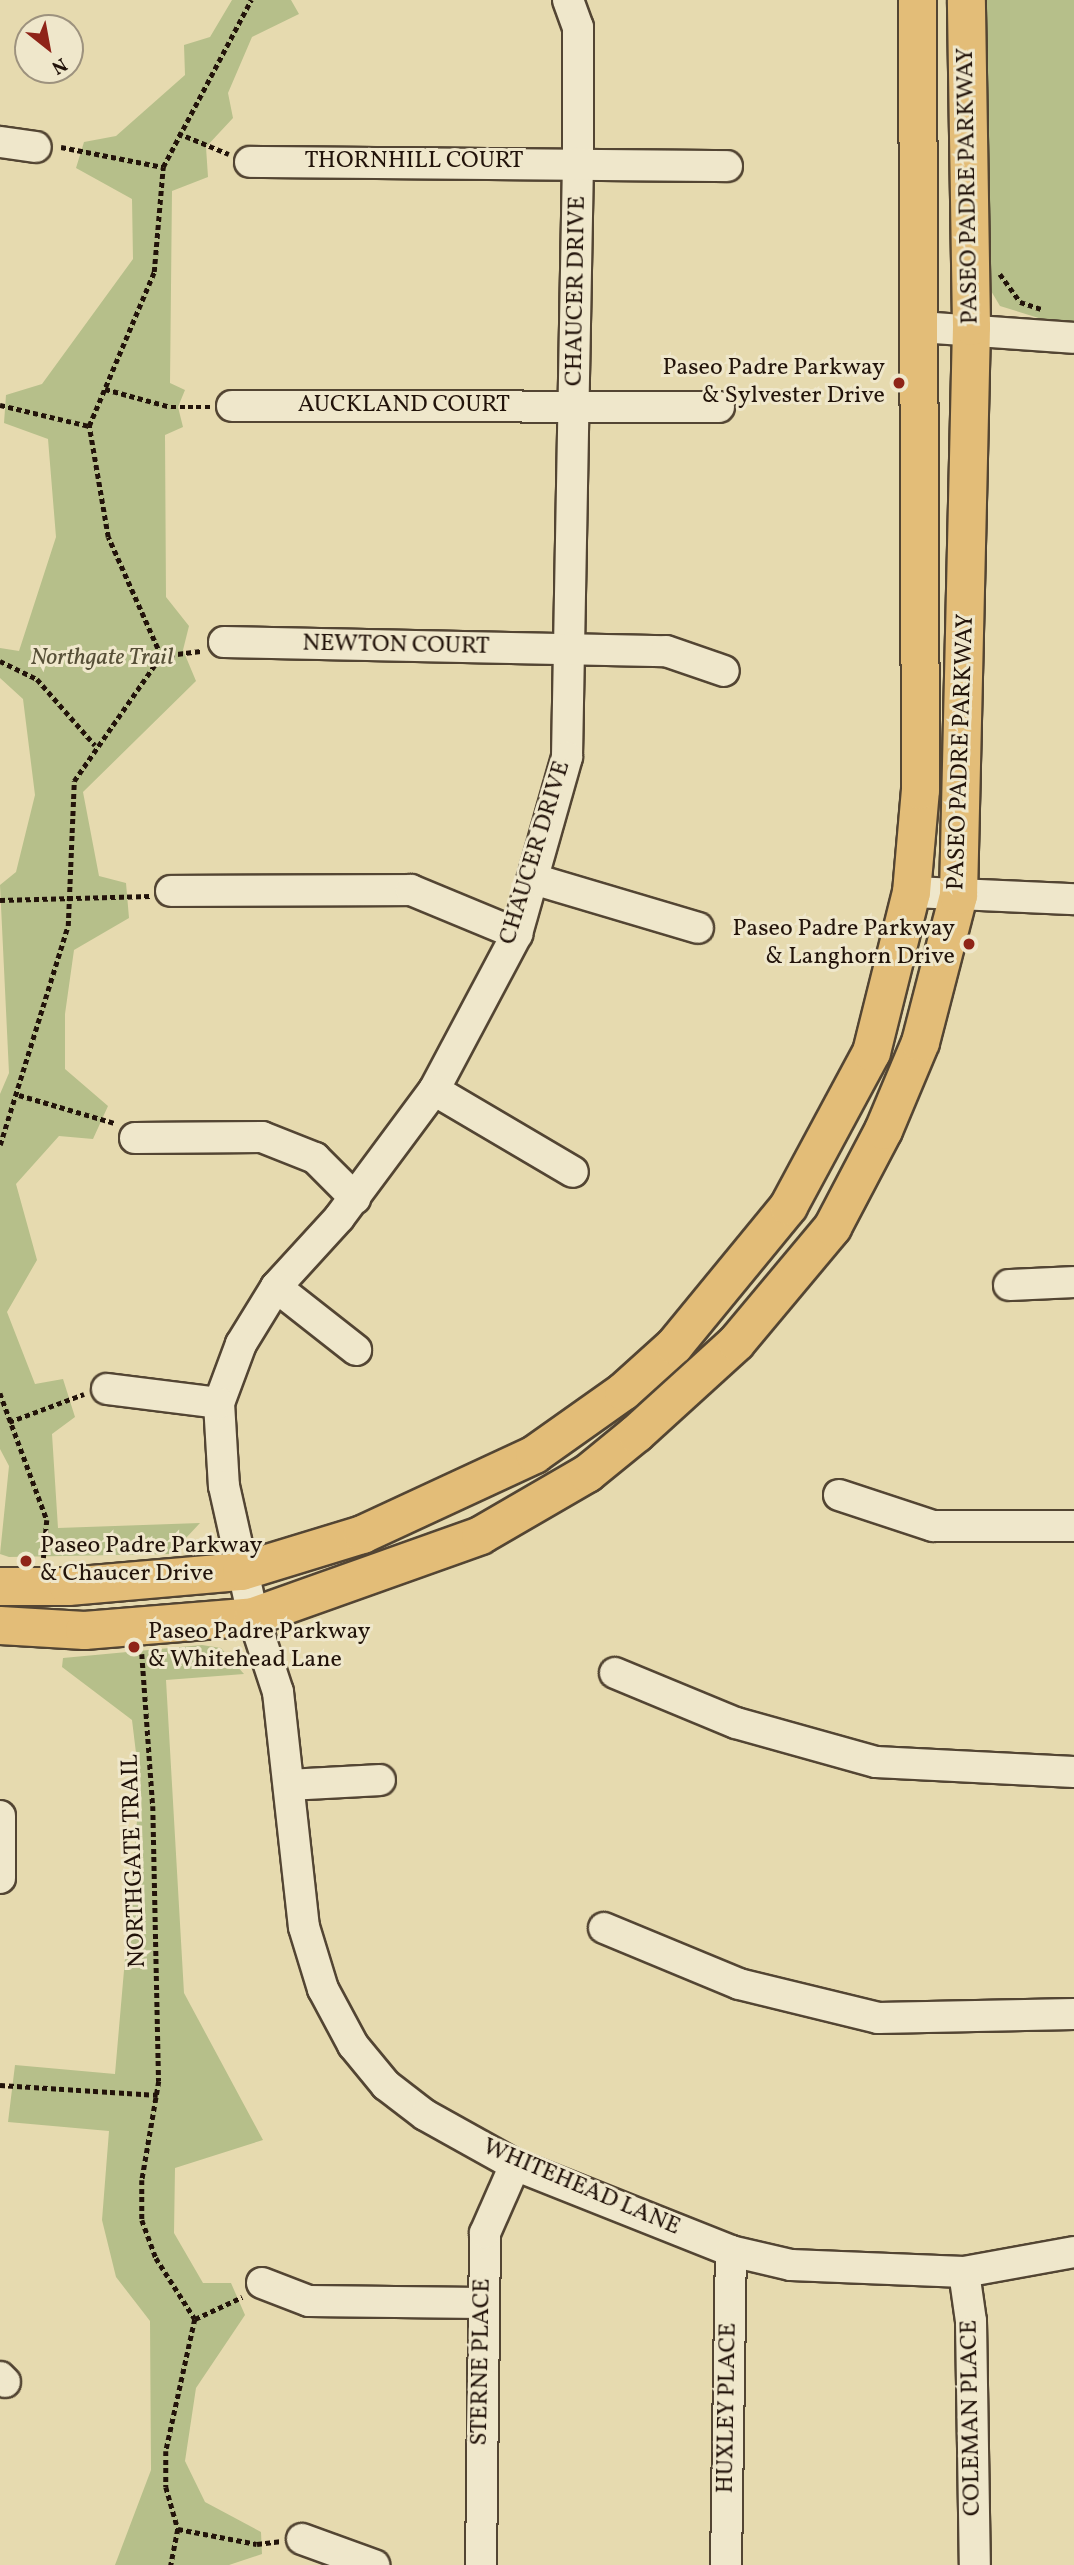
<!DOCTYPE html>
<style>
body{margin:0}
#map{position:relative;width:1074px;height:2565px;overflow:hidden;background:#e6daaf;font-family:Vollkorn,serif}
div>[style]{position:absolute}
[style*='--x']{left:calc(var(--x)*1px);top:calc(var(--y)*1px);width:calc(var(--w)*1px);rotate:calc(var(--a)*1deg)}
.green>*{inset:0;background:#b6bf8a}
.path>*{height:4.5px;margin-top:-2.25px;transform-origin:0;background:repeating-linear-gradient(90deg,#22130a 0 5px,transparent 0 8.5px)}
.roads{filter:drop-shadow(2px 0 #534533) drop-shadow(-2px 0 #534533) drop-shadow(0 2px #534533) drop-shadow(0 -2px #534533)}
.minor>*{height:30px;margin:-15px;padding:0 15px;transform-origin:15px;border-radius:15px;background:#efe7cb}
.major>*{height:37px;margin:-18.5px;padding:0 18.5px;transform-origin:18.5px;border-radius:18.5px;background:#e3bd78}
.dots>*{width:19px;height:19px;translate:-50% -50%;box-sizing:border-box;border:4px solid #efe7cb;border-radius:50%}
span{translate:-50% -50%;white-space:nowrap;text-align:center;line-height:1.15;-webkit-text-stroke:6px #efe7cb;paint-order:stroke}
.street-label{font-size:24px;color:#22130a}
.poi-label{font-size:24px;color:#22130a}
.right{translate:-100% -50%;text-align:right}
.left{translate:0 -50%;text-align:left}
.park-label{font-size:24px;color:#564f37;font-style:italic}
.north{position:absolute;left:14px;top:14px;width:70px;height:70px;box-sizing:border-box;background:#efe7cb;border:2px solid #9d927e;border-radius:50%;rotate:149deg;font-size:19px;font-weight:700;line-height:28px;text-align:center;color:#22130a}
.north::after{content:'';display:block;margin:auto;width:24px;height:32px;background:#8f2418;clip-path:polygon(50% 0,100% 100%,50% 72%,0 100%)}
</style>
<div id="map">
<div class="green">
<div style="clip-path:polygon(232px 0,291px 0,299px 14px,252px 37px,228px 93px,233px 118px,206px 147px,208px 177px,172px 191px,170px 383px,185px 390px,178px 407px,183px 427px,165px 435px,166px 597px,189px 626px,183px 650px,196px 681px,83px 792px,99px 876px,126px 883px,129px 918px,74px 950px,65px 1014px,65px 1069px,108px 1106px,93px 1139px,59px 1136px,16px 1184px,37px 1260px,7px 1312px,35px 1384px,63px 1379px,75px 1417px,52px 1434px,58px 1528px,200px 1523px,171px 1554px,9px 1557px,0 1554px,9px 1466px,0 1449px,0 1094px,9px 1073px,0 885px,16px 872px,35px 795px,23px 699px,0 678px,0 648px,19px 651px,56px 537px,48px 439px,4px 423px,6px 395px,42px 384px,133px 259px,132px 199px,76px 168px,84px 142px,116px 136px,185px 75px,184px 45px,210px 37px)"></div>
<div style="clip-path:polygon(975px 0,1074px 0,1074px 329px,1000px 306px,975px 264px)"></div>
<div style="clip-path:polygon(202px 1645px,221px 1648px,244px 1674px,166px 1680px,184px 1993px,263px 2140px,175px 2168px,174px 2233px,203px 2283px,231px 2283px,245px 2315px,196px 2388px,185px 2461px,205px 2502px,261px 2532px,262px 2554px,229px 2565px,115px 2565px,151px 2470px,150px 2321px,116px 2277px,102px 2220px,109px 2131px,8px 2122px,15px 2065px,115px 2074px,140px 1786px,132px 1720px,62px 1667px,63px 1658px)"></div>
</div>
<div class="path">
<div style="--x:178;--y:133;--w:55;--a:22.4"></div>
<div style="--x:61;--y:147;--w:104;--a:11.1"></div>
<div style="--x:1000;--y:274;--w:34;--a:54"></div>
<div style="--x:1020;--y:302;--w:22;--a:18"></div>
<div style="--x:105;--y:389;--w:68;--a:15.3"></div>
<div style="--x:171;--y:407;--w:39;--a:0"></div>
<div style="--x:0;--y:405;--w:91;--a:13.3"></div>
<div style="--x:161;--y:656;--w:40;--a:-7.1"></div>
<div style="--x:0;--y:661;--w:41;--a:25.9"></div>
<div style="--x:37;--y:679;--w:88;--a:48.7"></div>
<div style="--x:0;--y:900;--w:150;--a:-1.5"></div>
<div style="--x:19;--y:1095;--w:100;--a:16.3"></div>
<div style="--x:0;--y:1145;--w:229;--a:-72.8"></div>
<div style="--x:68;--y:926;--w:145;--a:-87.6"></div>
<div style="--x:74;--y:781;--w:152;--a:-55.2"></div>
<div style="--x:161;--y:656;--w:130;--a:-114"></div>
<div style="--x:108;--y:537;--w:113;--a:-99.7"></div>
<div style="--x:89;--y:426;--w:167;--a:-67.1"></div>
<div style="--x:154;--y:272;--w:105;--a:-85.1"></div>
<div style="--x:163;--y:167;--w:189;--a:-62.2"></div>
<div style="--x:0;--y:1393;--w:135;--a:69.7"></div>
<div style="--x:47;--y:1520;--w:38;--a:95"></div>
<div style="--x:9;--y:1422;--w:80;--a:-20.5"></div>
<div style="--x:142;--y:1654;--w:152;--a:85.9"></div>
<div style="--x:153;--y:1806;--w:275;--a:88.8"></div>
<div style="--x:159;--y:2081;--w:100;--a:99.7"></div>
<div style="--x:142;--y:2180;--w:40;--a:90"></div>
<div style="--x:142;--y:2220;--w:40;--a:69.8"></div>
<div style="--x:156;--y:2258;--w:72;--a:57.4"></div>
<div style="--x:195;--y:2319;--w:135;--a:102.4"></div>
<div style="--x:166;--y:2451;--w:36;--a:90"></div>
<div style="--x:166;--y:2487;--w:44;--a:74.1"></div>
<div style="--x:178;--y:2529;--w:37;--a:101"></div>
<div style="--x:0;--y:2085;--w:158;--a:3.6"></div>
<div style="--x:195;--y:2319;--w:52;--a:-25.1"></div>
<div style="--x:178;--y:2529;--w:80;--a:10.8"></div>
<div style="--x:257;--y:2544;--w:23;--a:-7"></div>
</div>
<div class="roads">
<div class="minor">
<div style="--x:568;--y:0;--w:29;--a:70"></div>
<div style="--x:578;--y:27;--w:135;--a:90"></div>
<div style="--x:578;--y:162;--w:595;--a:91.06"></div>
<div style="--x:567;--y:757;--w:184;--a:105.8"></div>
<div style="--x:517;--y:934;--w:177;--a:118"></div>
<div style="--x:434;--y:1090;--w:159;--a:126.6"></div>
<div style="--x:339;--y:1218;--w:93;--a:132.4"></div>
<div style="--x:276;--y:1287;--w:67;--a:121.6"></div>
<div style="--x:241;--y:1344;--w:63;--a:110.4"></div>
<div style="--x:219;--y:1403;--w:83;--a:86.6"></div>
<div style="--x:224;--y:1486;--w:133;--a:77.4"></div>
<div style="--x:253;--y:1616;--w:80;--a:71.8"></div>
<div style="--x:278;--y:1692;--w:236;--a:83.7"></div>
<div style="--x:304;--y:1927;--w:65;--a:73"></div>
<div style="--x:323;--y:1989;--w:64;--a:61.8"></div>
<div style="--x:353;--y:2045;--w:52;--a:50.5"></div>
<div style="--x:386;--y:2085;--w:49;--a:37.6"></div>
<div style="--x:425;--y:2115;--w:103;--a:29.1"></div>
<div style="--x:515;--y:2165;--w:232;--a:21.7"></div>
<div style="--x:731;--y:2251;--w:62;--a:13.1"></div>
<div style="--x:791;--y:2265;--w:173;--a:2.3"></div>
<div style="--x:964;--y:2272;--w:112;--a:-10.3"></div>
<div style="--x:0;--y:142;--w:36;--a:8"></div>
<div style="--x:250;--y:162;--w:477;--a:0.5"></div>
<div style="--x:921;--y:327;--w:153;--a:4.1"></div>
<div style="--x:232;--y:406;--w:487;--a:0.1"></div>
<div style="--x:224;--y:642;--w:442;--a:1.2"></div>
<div style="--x:666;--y:651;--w:61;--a:19"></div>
<div style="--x:533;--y:879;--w:172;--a:16.5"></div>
<div style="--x:171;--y:891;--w:240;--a:-0.2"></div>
<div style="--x:411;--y:890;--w:115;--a:22.5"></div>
<div style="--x:911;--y:892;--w:163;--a:2.5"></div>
<div style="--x:434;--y:1090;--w:161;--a:30.5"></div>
<div style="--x:135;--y:1138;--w:127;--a:-0.5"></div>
<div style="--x:262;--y:1137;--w:57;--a:21.6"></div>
<div style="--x:315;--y:1158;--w:57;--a:45"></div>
<div style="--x:1009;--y:1285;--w:65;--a:-2.6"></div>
<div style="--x:276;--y:1287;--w:102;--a:38.2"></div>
<div style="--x:107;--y:1389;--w:113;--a:7.1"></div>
<div style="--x:839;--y:1495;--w:99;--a:18.3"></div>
<div style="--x:933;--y:1526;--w:141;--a:0"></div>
<div style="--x:615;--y:1673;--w:131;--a:22.5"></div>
<div style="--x:736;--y:1723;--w:145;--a:15.6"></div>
<div style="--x:876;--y:1762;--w:198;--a:2.9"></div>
<div style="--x:289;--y:1785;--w:91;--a:-3.1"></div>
<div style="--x:0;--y:1816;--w:62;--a:90"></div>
<div style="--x:604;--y:1928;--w:146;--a:22.5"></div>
<div style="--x:739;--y:1984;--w:143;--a:13.7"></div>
<div style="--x:878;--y:2018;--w:196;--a:-1.2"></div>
<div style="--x:964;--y:2272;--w:49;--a:81.9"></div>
<div style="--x:971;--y:2321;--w:244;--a:89.1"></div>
<div style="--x:262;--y:2283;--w:50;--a:21"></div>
<div style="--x:309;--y:2301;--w:172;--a:0.7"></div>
<div style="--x:0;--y:2377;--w:7;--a:45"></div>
<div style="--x:302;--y:2539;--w:77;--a:19.9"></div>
<div style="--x:481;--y:2565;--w:332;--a:-89.3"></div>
<div style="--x:485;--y:2233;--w:74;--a:-66.2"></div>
<div style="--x:726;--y:2565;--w:314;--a:-89.1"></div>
</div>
<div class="major">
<div style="--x:0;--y:1586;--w:68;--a:0"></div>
<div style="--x:68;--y:1586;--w:174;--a:-5"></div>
<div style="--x:241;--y:1571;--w:127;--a:-17"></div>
<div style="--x:362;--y:1534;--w:190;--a:-24.9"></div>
<div style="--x:534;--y:1454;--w:109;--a:-35.3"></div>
<div style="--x:623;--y:1391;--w:69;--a:-42"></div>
<div style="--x:674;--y:1345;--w:180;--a:-50.6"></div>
<div style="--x:788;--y:1206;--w:175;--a:-61.7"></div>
<div style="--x:871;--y:1052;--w:165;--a:-76"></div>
<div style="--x:911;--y:892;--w:102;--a:-85"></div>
<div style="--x:920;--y:790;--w:790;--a:-90.22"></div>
<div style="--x:0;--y:1625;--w:84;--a:3.4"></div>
<div style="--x:84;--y:1630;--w:170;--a:-4.7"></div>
<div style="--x:253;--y:1616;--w:241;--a:-19.6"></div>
<div style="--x:480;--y:1535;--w:124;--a:-30.1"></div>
<div style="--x:587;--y:1473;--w:63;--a:-39.2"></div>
<div style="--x:636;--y:1433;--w:135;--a:-42.3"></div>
<div style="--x:736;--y:1342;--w:150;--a:-50.1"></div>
<div style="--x:832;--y:1227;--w:110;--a:-62.3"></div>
<div style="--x:883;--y:1130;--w:95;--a:-67.2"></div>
<div style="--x:920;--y:1042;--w:152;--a:-75.5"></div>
<div style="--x:958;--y:895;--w:569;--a:-88.69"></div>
<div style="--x:971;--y:326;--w:326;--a:-90.9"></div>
</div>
</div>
<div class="dots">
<div style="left:899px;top:383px;background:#8f2418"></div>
<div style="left:969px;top:944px;background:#8f2418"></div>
<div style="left:26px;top:1561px;background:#8f2418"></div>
<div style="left:134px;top:1647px;background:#8f2418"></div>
</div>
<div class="street-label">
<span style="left:414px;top:162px">THORNHILL COURT</span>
<span style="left:969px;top:186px;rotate:-91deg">PASEO PADRE PARKWAY</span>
<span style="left:577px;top:291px;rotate:-89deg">CHAUCER DRIVE</span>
<span style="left:404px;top:406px">AUCKLAND COURT</span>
<span style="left:396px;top:646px;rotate:1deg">NEWTON COURT</span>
<span style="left:962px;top:752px;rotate:-88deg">PASEO PADRE PARKWAY</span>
<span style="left:536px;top:853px;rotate:-73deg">CHAUCER DRIVE</span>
<span style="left:135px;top:1861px;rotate:-92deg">NORTHGATE TRAIL</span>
<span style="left:581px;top:2188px;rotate:23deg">WHITEHEAD LANE</span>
<span style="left:482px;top:2362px;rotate:-89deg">STERNE PLACE</span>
<span style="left:728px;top:2408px;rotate:-89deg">HUXLEY PLACE</span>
<span style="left:972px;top:2418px;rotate:-91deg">COLEMAN PLACE</span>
</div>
<div class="poi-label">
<span class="right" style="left:885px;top:383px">Paseo Padre Parkway<br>&amp; Sylvester Drive</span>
<span class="right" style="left:955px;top:944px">Paseo Padre Parkway<br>&amp; Langhorn Drive</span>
<span class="left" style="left:40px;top:1561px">Paseo Padre Parkway<br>&amp; Chaucer Drive</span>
<span class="left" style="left:148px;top:1647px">Paseo Padre Parkway<br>&amp; Whitehead Lane</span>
</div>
<div class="park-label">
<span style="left:102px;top:659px">Northgate Trail</span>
</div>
<div class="north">N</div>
</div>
